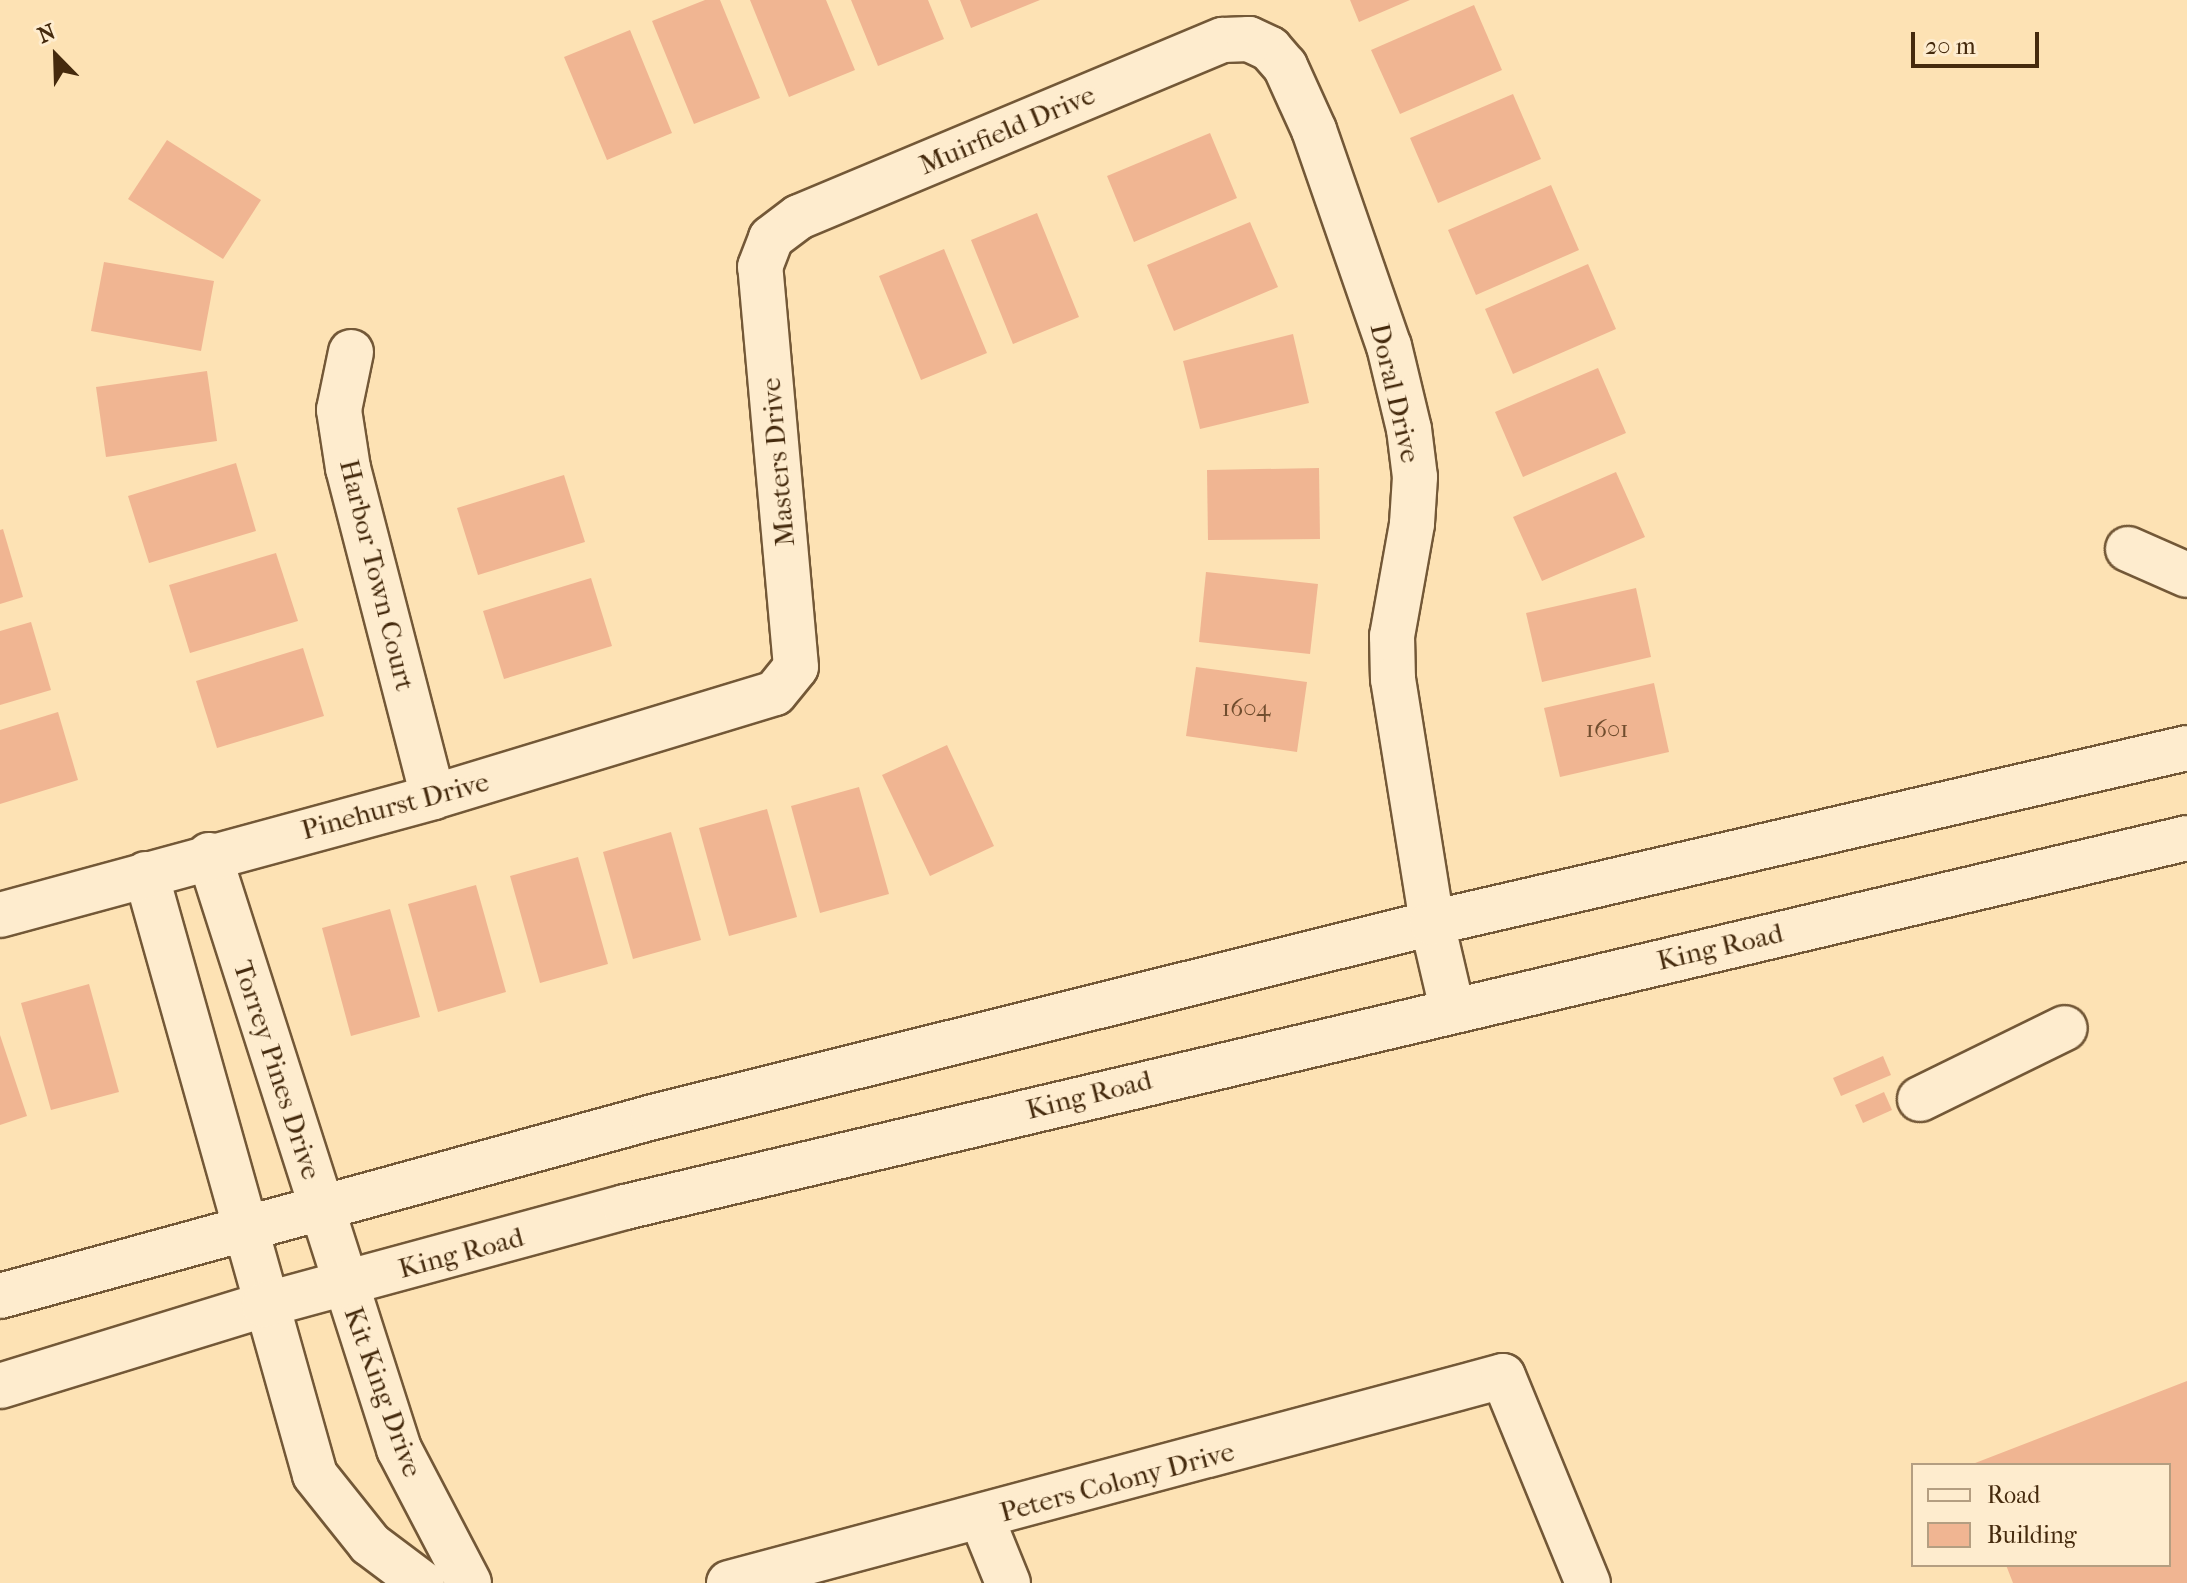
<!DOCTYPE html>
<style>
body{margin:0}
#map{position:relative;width:2187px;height:1583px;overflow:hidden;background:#fde2b4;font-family:"IM FELL French Canon",serif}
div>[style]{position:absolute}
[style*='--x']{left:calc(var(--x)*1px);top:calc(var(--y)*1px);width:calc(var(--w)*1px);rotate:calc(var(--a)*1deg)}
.building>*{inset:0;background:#f0b592}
.roads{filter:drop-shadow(2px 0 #735837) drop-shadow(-2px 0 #735837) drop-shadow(0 2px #735837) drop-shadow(0 -2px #735837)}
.minor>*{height:44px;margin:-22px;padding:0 22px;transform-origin:22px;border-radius:22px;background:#feecce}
span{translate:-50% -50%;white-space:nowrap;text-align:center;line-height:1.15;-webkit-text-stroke:7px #feecce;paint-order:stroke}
.number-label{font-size:24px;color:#704d2e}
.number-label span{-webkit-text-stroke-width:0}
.street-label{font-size:28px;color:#452a0d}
.legend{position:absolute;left:1911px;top:1463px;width:260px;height:104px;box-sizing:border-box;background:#feecce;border:2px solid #b49e81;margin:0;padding:10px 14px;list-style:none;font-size:24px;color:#452a0d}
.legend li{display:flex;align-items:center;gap:16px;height:40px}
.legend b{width:40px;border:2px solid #b49e81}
.north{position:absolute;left:16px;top:16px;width:80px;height:80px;-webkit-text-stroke:6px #feecce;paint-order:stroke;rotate:337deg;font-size:22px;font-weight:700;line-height:32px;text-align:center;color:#452a0d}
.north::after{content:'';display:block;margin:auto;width:28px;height:36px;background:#452a0d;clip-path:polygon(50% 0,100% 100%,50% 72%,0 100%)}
.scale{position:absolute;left:1911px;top:32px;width:128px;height:36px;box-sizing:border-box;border:4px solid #452a0d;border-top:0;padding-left:10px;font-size:24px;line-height:28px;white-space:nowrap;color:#452a0d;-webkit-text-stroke:6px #feecce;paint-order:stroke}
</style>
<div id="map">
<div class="building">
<div style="clip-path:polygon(705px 0,720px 0,760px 98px,694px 124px,652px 21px)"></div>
<div style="clip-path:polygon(750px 0,826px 0,855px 70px,789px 97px)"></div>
<div style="clip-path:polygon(851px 0,928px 0,944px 39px,878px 66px)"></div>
<div style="clip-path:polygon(960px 0,1040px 0,971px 28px)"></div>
<div style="clip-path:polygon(1350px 0,1410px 0,1359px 22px)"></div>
<div style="clip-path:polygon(1474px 5px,1502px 70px,1400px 114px,1371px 50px)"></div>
<div style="clip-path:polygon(630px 30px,672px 133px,607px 160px,564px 57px)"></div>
<div style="clip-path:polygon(1513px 94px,1541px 159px,1438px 203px,1410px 138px)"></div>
<div style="clip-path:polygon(1210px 133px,1237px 198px,1134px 242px,1107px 176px)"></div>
<div style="clip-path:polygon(167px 140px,261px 200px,223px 259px,128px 199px)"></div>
<div style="clip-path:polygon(1551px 185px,1579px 250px,1476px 295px,1448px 230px)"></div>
<div style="clip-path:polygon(1037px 213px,1079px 317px,1013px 344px,971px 240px)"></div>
<div style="clip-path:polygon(1250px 222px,1278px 287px,1174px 331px,1147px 265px)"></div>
<div style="clip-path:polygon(944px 249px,987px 353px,921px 380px,879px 276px)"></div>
<div style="clip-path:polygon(104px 262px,214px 281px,201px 351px,91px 331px)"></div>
<div style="clip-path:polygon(1588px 264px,1616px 329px,1513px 374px,1485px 309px)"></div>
<div style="clip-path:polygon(1293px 334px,1309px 403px,1200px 429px,1183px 361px)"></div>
<div style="clip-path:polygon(1598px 368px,1626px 433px,1523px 477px,1495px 412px)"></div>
<div style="clip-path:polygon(207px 371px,217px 441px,106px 457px,96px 387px)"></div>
<div style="clip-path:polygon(236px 463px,256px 531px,149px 563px,128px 496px)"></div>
<div style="clip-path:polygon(1319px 468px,1320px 539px,1208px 540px,1207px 470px)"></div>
<div style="clip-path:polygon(1616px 472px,1645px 537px,1542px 581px,1513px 517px)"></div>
<div style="clip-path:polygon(564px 475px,585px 542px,478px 575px,457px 508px)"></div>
<div style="clip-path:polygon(3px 529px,23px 597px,0 604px,0 530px)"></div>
<div style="clip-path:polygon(276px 553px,298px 621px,190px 653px,169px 585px)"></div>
<div style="clip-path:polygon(1206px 572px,1318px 584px,1310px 654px,1199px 642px)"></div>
<div style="clip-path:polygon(591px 578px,612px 646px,504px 679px,483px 611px)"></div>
<div style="clip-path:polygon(1636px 588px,1651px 657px,1542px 682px,1526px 613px)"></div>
<div style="clip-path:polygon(31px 622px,51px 690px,0 705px,0 631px)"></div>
<div style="clip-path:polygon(303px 648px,324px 716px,217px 748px,196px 681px)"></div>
<div style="clip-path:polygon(1196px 667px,1307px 682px,1297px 752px,1186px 736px)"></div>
<div style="clip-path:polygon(1654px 683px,1669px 752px,1560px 777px,1544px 708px)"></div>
<div style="clip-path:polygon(58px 712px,78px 780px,0 804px,0 730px)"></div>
<div style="clip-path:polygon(947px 745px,994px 846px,930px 876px,882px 775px)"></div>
<div style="clip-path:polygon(859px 787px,889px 894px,820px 913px,791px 806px)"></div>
<div style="clip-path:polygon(767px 809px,797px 917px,729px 936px,699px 828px)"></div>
<div style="clip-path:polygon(671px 832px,701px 940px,633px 959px,603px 852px)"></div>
<div style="clip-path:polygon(578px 857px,608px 964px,540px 983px,510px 876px)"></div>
<div style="clip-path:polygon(476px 885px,506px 992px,438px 1012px,408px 904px)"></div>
<div style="clip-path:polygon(390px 909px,420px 1017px,351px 1036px,322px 928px)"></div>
<div style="clip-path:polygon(89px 984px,119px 1092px,51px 1110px,21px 1003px)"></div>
<div style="clip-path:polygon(0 1035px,27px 1116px,0 1125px)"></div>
<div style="clip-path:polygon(1883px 1056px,1891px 1075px,1841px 1096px,1833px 1078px)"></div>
<div style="clip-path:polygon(1884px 1092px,1892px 1110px,1863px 1123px,1855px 1105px)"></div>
<div style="clip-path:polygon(2187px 1381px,2187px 1583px,2013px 1583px,2006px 1565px,2169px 1565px,2169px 1465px,1970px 1465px)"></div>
</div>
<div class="roads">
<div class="minor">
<div style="--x:351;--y:352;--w:59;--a:101.7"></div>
<div style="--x:339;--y:410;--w:59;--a:81.2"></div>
<div style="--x:348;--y:468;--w:340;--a:75.5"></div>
<div style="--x:2128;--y:549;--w:64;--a:23.8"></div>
<div style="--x:209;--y:855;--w:624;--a:72.26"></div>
<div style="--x:399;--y:1449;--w:151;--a:62.4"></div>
<div style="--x:146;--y:874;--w:624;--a:74.29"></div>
<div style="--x:315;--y:1475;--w:88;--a:51.4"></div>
<div style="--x:370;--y:1544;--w:65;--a:36.9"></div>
<div style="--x:0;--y:915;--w:449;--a:-15.2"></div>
<div style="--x:433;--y:797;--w:357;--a:-16.9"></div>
<div style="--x:775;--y:693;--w:33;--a:-51"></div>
<div style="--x:796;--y:667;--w:402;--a:-95.1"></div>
<div style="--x:760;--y:267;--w:31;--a:-69"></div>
<div style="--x:771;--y:238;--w:35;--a:-37"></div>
<div style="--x:799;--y:217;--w:459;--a:-22.7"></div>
<div style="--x:1223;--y:40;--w:26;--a:-2"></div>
<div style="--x:1249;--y:39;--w:23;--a:25"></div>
<div style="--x:1270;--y:49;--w:23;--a:49"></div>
<div style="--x:1285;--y:66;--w:70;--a:65.6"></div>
<div style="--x:1314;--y:130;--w:229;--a:70.9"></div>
<div style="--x:1389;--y:346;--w:85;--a:76.5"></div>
<div style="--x:1409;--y:429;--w:48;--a:82.9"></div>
<div style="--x:1415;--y:477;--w:47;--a:93.7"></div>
<div style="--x:1412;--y:524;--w:114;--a:100.1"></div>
<div style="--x:1392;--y:636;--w:43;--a:88.7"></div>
<div style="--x:1393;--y:679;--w:247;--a:80.9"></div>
<div style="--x:1432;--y:923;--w:87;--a:76.8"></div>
<div style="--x:1920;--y:1099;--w:161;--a:-26.1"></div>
<div style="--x:0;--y:1296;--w:677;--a:-15.33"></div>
<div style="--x:653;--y:1117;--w:803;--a:-13.98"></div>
<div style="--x:1432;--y:923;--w:775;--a:-13.05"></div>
<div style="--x:0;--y:1386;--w:276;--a:-17.1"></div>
<div style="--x:264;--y:1305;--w:374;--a:-15.2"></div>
<div style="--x:625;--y:1207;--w:1605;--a:-13.29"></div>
<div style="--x:982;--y:1519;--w:69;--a:67.9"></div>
<div style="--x:729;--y:1583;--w:801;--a:-14.97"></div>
<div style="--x:1503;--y:1376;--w:224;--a:67.7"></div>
</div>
</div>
<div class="number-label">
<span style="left:1246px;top:709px">1604</span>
<span style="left:1607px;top:730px">1601</span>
</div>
<div class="street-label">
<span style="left:1007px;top:130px;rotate:-23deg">Muirfield Drive</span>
<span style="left:1395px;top:393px;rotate:77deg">Doral Drive</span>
<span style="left:778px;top:462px;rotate:-95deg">Masters Drive</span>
<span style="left:377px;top:575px;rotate:76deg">Harbor Town Court</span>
<span style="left:395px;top:806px;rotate:-15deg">Pinehurst Drive</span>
<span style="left:1720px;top:947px;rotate:-13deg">King Road</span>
<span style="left:277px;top:1070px;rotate:72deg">Torrey Pines Drive</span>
<span style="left:1089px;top:1095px;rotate:-14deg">King Road</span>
<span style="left:461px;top:1253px;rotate:-15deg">King Road</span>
<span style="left:383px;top:1392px;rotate:70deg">Kit King Drive</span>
<span style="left:1117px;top:1482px;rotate:-15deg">Peters Colony Drive</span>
</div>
<ul class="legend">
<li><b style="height:10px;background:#feecce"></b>Road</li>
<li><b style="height:22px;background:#f0b592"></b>Building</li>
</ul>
<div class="north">N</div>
<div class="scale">20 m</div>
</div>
